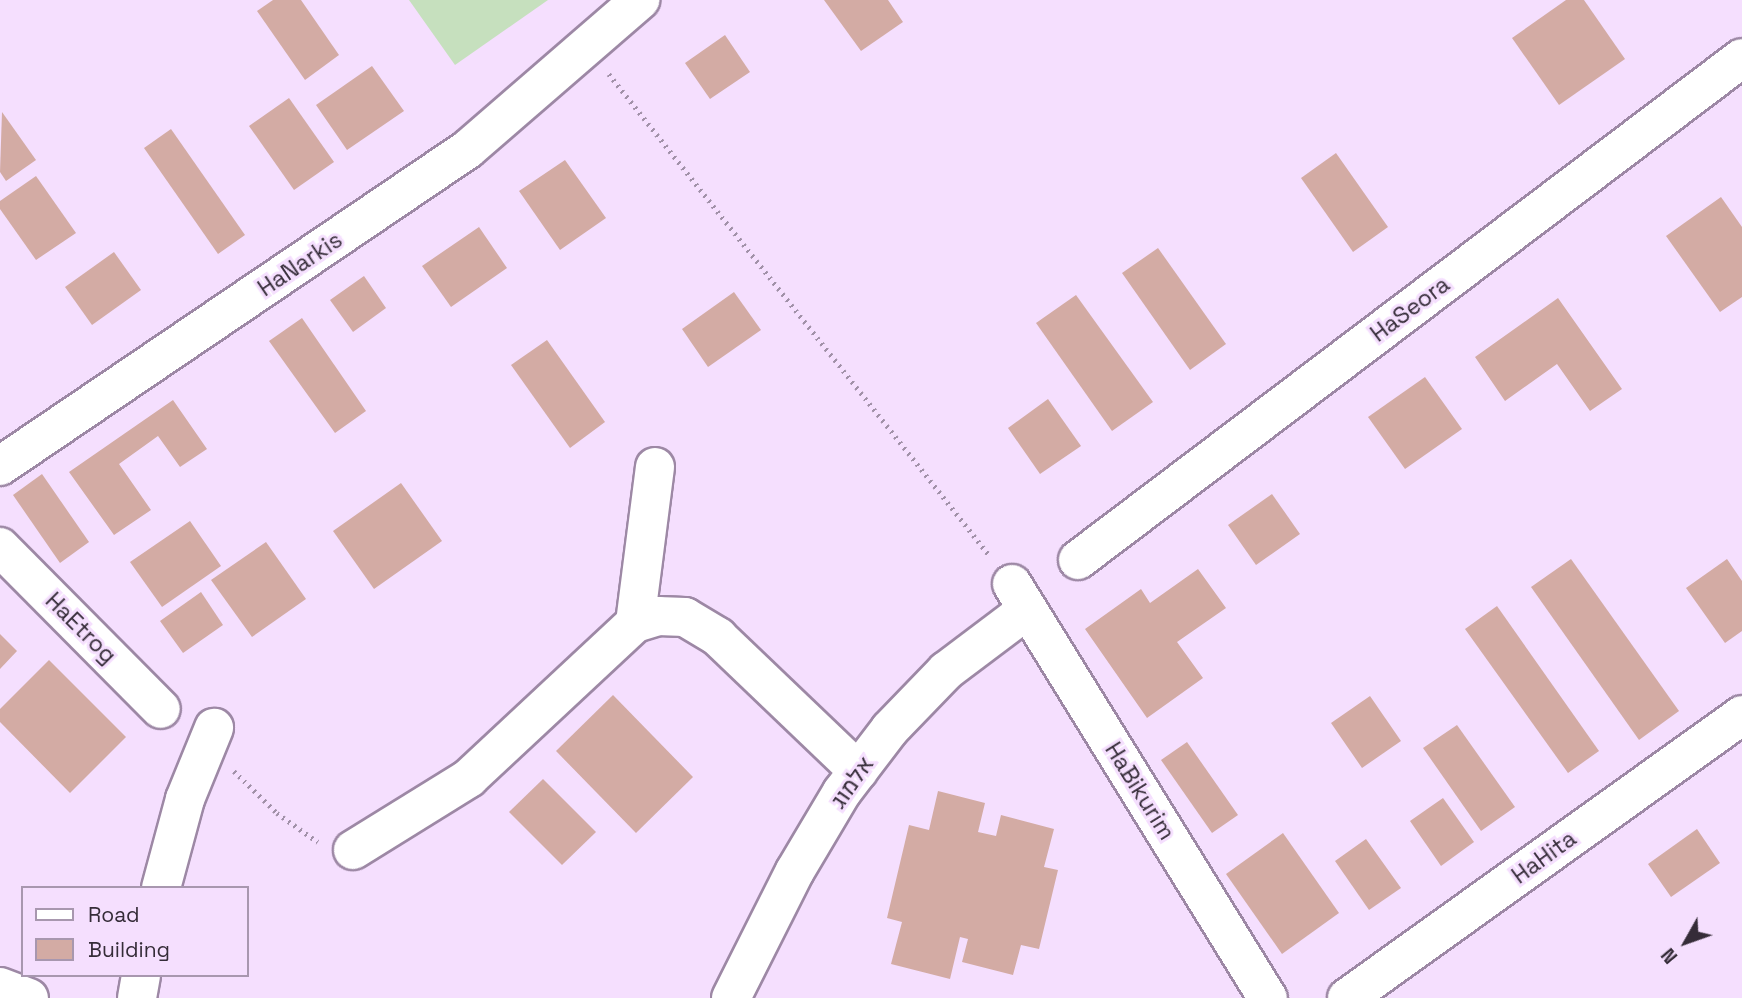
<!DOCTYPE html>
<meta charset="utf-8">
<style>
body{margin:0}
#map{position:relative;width:1742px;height:998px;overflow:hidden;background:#f5dffe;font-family:"Space Grotesk",Heebo,sans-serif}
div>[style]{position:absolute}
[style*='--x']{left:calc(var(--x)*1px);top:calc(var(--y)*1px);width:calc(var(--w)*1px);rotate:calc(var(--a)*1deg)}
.green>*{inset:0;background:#c6e0be}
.building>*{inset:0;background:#d3aba4}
.path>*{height:4.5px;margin-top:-2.25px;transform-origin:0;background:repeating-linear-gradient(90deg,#a191a8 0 2px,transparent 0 7px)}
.roads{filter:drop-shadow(2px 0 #9d88a5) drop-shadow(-2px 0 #9d88a5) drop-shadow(0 2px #9d88a5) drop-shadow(0 -2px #9d88a5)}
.minor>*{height:38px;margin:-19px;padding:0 19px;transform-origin:19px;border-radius:19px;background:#fff}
span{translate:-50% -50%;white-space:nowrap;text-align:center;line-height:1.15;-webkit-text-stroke:6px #f5dffe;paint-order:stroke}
.street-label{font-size:23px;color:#352c38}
.legend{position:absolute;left:21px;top:886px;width:228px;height:91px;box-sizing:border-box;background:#f5dffe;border:2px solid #a897af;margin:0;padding:9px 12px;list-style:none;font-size:21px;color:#352c38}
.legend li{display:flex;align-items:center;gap:14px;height:35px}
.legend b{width:35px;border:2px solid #a897af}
.north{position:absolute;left:1651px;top:907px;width:70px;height:70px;-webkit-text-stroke:5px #f5dffe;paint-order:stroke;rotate:230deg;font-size:19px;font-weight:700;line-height:28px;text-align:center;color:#352c38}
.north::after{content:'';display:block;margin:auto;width:24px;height:32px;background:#352c38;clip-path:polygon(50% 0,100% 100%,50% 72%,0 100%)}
</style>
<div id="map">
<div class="green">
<div style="clip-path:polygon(409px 0,548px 0,455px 65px)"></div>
</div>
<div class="building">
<div style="clip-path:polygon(273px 0,301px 0,339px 55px,305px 80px,257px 11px)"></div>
<div style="clip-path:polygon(824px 0,888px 0,903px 22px,861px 51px)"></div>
<div style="clip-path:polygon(1566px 0,1584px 0,1625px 59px,1559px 105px,1512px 38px)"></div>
<div style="clip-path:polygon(725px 35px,750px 72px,710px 99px,685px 63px)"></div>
<div style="clip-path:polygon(372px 66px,404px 111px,347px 150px,316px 105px)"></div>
<div style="clip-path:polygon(289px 98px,334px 162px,294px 190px,249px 126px)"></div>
<div style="clip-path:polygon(2px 112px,36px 160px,6px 181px,0 172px)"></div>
<div style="clip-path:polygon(171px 129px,245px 235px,218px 254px,144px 148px)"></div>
<div style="clip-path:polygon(1336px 153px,1388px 227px,1353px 252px,1301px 178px)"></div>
<div style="clip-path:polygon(565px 160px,606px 218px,560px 250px,519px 191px)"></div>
<div style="clip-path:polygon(36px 176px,76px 233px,36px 260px,0 209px,0 201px)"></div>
<div style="clip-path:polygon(1721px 197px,1742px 227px,1742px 297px,1720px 312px,1666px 236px)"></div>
<div style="clip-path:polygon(479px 227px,507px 268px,451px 307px,422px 266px)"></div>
<div style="clip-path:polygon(1158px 248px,1226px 344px,1190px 370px,1122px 273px)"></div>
<div style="clip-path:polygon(114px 252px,141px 290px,92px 325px,65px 287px)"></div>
<div style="clip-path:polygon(364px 276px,386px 308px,353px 332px,330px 300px)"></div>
<div style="clip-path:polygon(734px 292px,761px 330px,708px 367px,682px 329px)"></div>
<div style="clip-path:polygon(1076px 295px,1153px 402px,1112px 431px,1036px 323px)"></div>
<div style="clip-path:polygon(1558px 298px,1622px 389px,1590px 411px,1557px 364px,1505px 401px,1475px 357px)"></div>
<div style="clip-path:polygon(302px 318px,366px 411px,335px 433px,269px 341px)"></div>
<div style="clip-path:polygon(547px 340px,605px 422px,570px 448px,511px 365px)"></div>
<div style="clip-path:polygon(1425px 377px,1462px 429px,1405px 469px,1368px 417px)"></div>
<div style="clip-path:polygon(1048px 399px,1081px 446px,1040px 474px,1008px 428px)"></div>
<div style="clip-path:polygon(173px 400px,207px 449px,180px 467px,158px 436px,119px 464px,151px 510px,114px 535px,69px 472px)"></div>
<div style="clip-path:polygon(42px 474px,89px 542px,60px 563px,13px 495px)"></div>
<div style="clip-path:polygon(401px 483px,442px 541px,374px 589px,333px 531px)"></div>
<div style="clip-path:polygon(1272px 494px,1300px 534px,1256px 565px,1228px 525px)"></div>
<div style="clip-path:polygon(190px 521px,221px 566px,162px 607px,130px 562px)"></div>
<div style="clip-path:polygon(266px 542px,306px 599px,252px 637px,211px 580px)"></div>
<div style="clip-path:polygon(1571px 559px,1679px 711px,1639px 740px,1531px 587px)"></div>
<div style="clip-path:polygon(1727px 559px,1742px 581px,1742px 631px,1725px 643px,1686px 588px)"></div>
<div style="clip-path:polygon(1198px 569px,1226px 608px,1177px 642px,1203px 678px,1147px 718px,1085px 629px,1141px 589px,1150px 603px)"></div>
<div style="clip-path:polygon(201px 592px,223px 625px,183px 653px,160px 621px)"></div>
<div style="clip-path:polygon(1497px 606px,1599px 751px,1568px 773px,1465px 629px)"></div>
<div style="clip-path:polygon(0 634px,17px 651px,0 669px)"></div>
<div style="clip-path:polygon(49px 660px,126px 737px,70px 793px,0 722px,0 709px)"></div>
<div style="clip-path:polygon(613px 695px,693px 777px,636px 833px,556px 751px)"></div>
<div style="clip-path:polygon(1370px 696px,1401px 741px,1362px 768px,1331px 723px)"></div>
<div style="clip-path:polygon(1457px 725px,1515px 807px,1481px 831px,1423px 748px)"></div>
<div style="clip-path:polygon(1187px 742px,1238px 815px,1212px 833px,1161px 760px)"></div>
<div style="clip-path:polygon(543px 779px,596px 832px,562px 865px,509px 812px)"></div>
<div style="clip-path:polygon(938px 791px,985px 803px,978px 832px,996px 836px,1001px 815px,1054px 829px,1044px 867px,1058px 870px,1039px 949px,1021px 945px,1013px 975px,962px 962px,968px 939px,960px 937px,950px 979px,891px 964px,902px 922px,887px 918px,909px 825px,929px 830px)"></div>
<div style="clip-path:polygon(1443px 798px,1474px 842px,1441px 866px,1410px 821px)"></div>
<div style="clip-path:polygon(1697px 829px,1720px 863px,1671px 897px,1648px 864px)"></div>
<div style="clip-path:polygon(1283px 833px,1339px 913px,1282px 954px,1226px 874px)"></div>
<div style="clip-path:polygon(1366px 839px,1401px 888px,1369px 910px,1335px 861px)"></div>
</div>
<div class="path">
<div style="--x:609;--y:74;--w:614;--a:51.68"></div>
<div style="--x:234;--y:771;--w:60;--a:44.3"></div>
<div style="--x:277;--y:813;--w:50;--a:35.3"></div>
</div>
<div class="roads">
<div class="minor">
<div style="--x:0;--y:466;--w:565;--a:-34.11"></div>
<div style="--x:468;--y:149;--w:228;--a:-40.9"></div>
<div style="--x:655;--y:467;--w:157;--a:97.3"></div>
<div style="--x:635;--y:623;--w:24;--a:-17"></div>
<div style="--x:658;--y:616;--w:27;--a:2"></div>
<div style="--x:685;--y:617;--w:39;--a:31"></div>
<div style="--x:718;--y:637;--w:194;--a:43.7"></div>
<div style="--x:0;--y:547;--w:228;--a:45.2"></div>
<div style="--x:1078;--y:560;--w:832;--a:-37.09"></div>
<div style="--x:1012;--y:584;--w:487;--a:58.3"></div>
<div style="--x:353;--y:850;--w:137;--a:-31.8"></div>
<div style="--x:469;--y:778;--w:227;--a:-43"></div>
<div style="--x:161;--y:888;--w:92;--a:-74.9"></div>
<div style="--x:185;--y:799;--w:77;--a:-67.8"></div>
<div style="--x:0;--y:987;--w:31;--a:21"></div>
<div style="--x:137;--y:998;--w:23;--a:-80"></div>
<div style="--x:731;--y:998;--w:142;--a:-63.3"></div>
<div style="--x:795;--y:871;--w:92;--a:-59.3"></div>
<div style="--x:842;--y:792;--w:79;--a:-52.7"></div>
<div style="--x:890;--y:729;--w:81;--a:-46"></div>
<div style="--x:946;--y:671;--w:101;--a:-37"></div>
<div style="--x:1347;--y:998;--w:486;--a:-35.6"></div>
</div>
</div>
<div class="street-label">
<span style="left:300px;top:264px;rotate:-34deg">HaNarkis</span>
<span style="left:1410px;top:309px;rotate:-37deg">HaSeora</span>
<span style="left:81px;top:628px;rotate:45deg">HaEtrog</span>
<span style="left:852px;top:782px;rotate:-55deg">אלמוג</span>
<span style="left:1140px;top:791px;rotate:58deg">HaBikurim</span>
<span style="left:1544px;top:857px;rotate:-36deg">HaHita</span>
</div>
<ul class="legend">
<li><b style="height:9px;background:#fff"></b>Road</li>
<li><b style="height:19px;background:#d3aba4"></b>Building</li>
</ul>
<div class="north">N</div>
</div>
